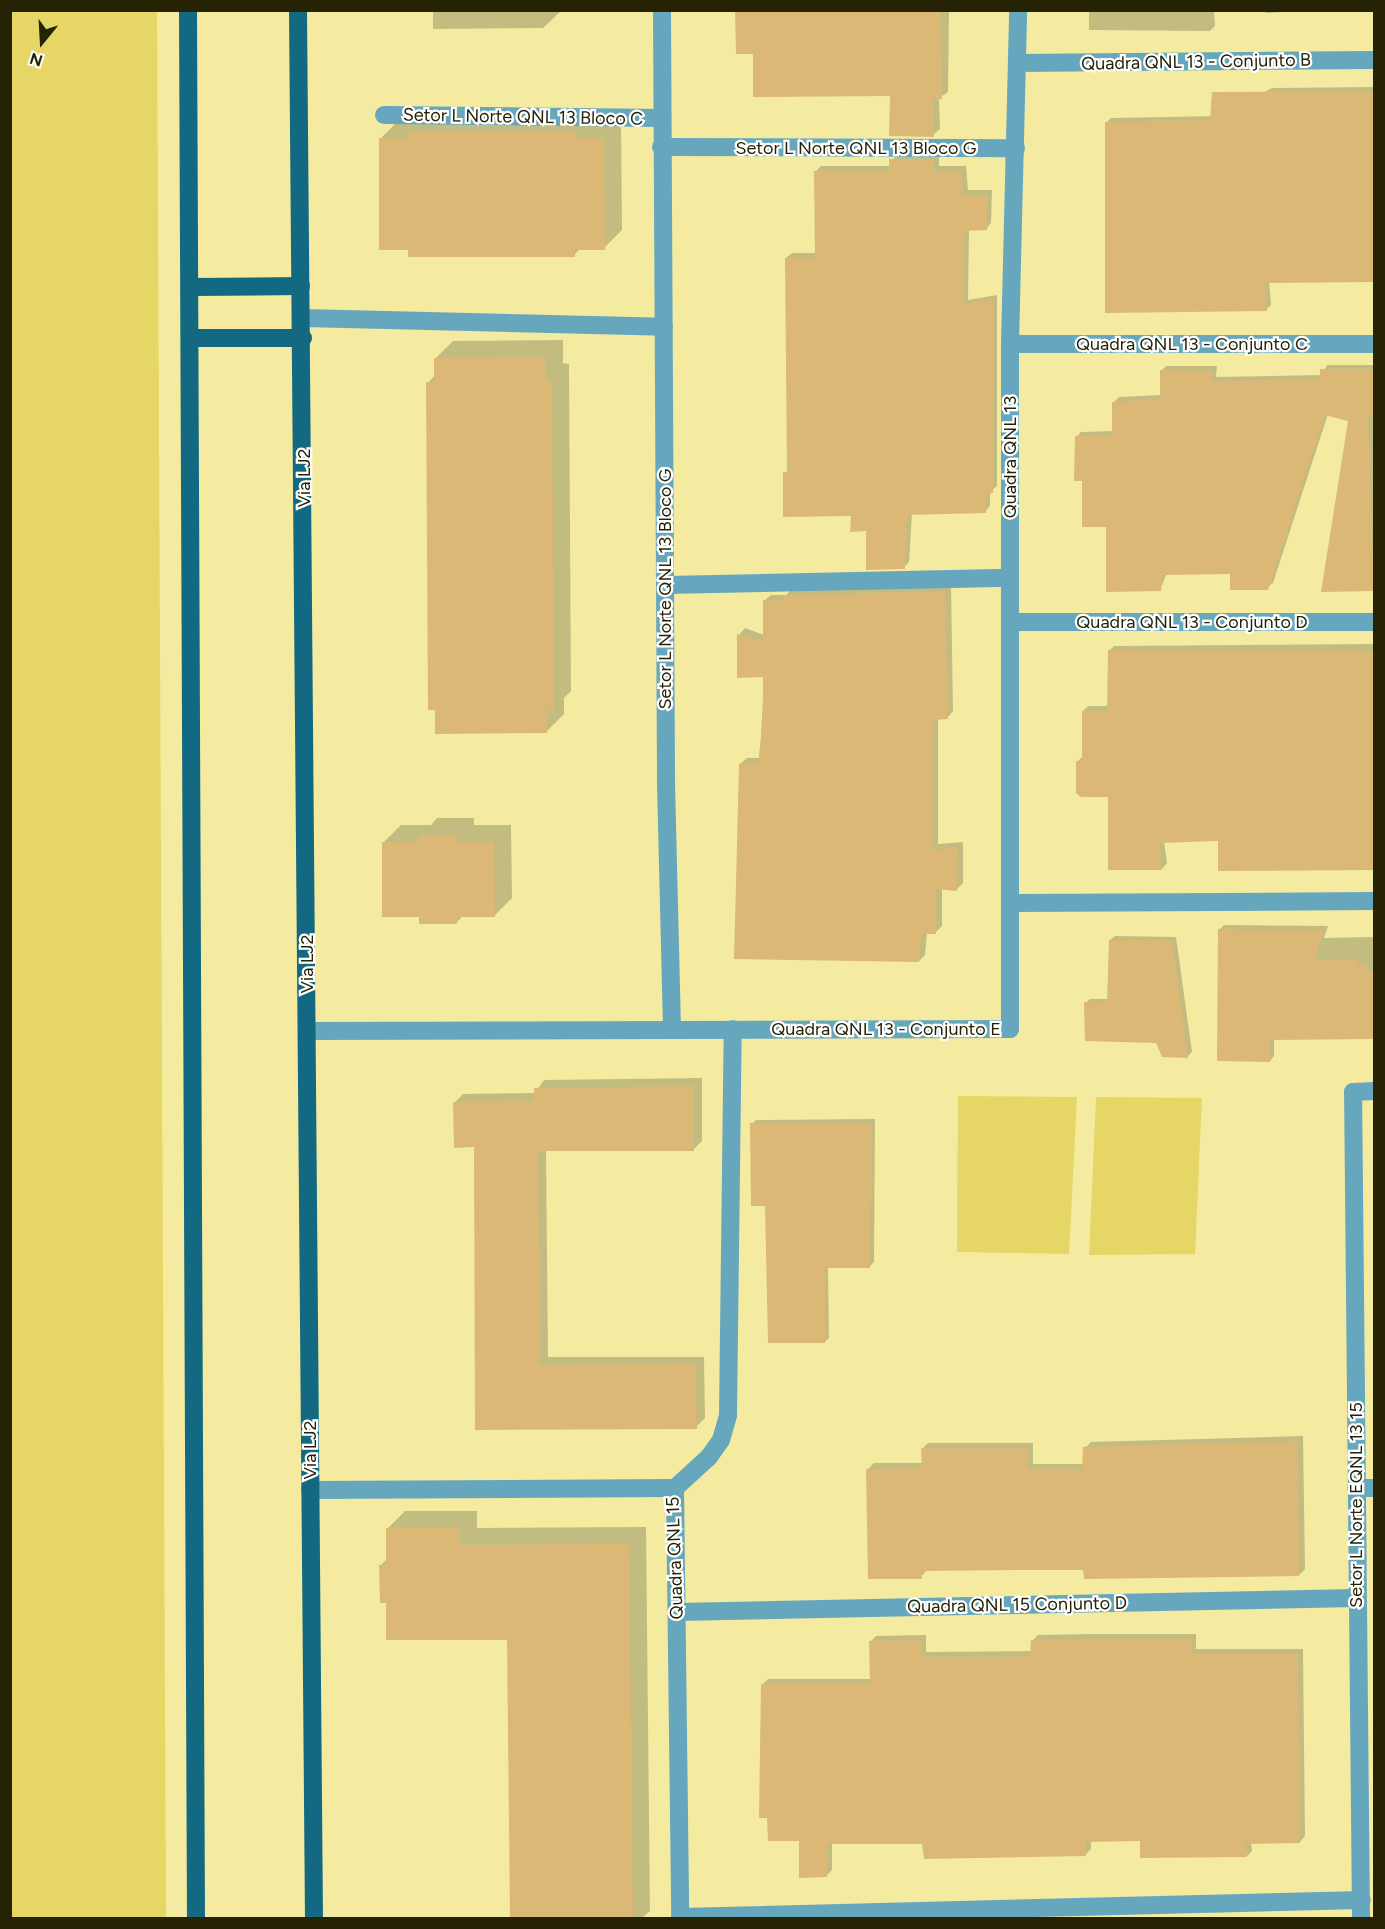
<!DOCTYPE html>
<style>
body{margin:0}
#map{position:relative;width:1385px;height:1929px;overflow:hidden;background:#f4eba1;font-family:Figtree,sans-serif}
div>[style]{position:absolute}
[style*='--x']{left:calc(var(--x)*1px);top:calc(var(--y)*1px);width:calc(var(--w)*1px);rotate:calc(var(--a)*1deg)}
.green>*{inset:0;background:#e6d665}
.shadow>*{inset:0;background:#0003}
.building>*{inset:0;background:#dcb876}
.minor>*{height:18px;margin:-9px;padding:0 9px;transform-origin:9px;border-radius:9px;background:#66a7be}
.major>*{height:18px;margin:-9px;padding:0 9px;transform-origin:9px;border-radius:9px;background:#126981}
span{translate:-50% -50%;white-space:nowrap;text-align:center;line-height:1.15;-webkit-text-stroke:4.5px #fff;paint-order:stroke}
.street-label{font-size:18px;color:#262204}
.frame{position:absolute;inset:0;border:12px solid #262204;pointer-events:none}
.north{position:absolute;left:12px;top:12px;width:60px;height:60px;-webkit-text-stroke:4px #fff;paint-order:stroke;rotate:198deg;font-size:16px;font-weight:700;line-height:24px;text-align:center;color:#262204}
.north::after{content:'';display:block;margin:auto;width:21px;height:27px;background:#262204;clip-path:polygon(50% 0,100% 100%,50% 72%,0 100%)}
</style>
<div id="map">
<div class="green">
<div style="clip-path:polygon(11px 10px,157px 11px,166px 1918px,11px 1918px)"></div>
<div style="clip-path:polygon(958px 1096px,1077px 1097px,1069px 1254px,957px 1252px)"></div>
<div style="clip-path:polygon(1096px 1097px,1202px 1098px,1195px 1254px,1089px 1255px)"></div>
</div>
<div class="shadow">
<div style="clip-path:polygon(433px 10px,561px 10px,561px 11px,543px 28px,433px 29px)"></div>
<div style="clip-path:polygon(736px 10px,949px 10px,948px 92px,939px 98px,940px 129px,933px 135px,892px 95px,754px 53px)"></div>
<div style="clip-path:polygon(1089px 10px,1214px 10px,1215px 26px,1210px 31px,1089px 30px)"></div>
<div style="clip-path:polygon(1266px 10px,1321px 10px,1266px 13px)"></div>
<div style="clip-path:polygon(1374px 87px,1374px 280px,1269px 281px,1271px 305px,1266px 310px,1107px 122px,1111px 118px,1220px 116px,1272px 88px)"></div>
<div style="clip-path:polygon(621px 120px,622px 230px,604px 248px,581px 248px,574px 255px,380px 139px,398px 121px)"></div>
<div style="clip-path:polygon(896px 154px,939px 154px,939px 166px,966px 166px,968px 190px,992px 190px,991px 223px,986px 229px,969px 229px,968px 300px,997px 295px,997px 486px,990px 492px,990px 506px,985px 512px,912px 513px,909px 562px,904px 567px,852px 515px,785px 473px,789px 469px,786px 258px,792px 253px,817px 253px,815px 172px,821px 166px,890px 166px)"></div>
<div style="clip-path:polygon(563px 340px,563px 363px,569px 364px,571px 691px,564px 698px,564px 714px,547px 731px,428px 383px,435px 375px,435px 359px,453px 341px)"></div>
<div style="clip-path:polygon(1327px 365px,1374px 365px,1374px 590px,1323px 590px,1350px 420px,1328px 414px,1273px 583px,1267px 588px,1231px 572px,1167px 573px,1160px 590px,1107px 525px,1083px 480px,1076px 437px,1081px 432px,1114px 431px,1114px 402px,1119px 397px,1161px 395px,1161px 371px,1166px 366px,1217px 366px,1216px 377px,1322px 375px)"></div>
<div style="clip-path:polygon(951px 585px,953px 711px,947px 718px,938px 718px,938px 844px,963px 842px,963px 883px,957px 889px,942px 888px,942px 926px,935px 933px,927px 933px,925px 955px,919px 961px,740px 764px,747px 758px,760px 758px,764px 676px,739px 676px,739px 635px,745px 628px,764px 635px,764px 601px,771px 595px,786px 595px,792px 589px)"></div>
<div style="clip-path:polygon(1374px 644px,1374px 869px,1219px 870px,1219px 840px,1164px 841px,1167px 863px,1162px 869px,1110px 796px,1077px 762px,1083px 756px,1083px 711px,1088px 706px,1109px 706px,1109px 651px,1114px 646px)"></div>
<div style="clip-path:polygon(437px 818px,474px 818px,474px 825px,511px 825px,512px 898px,494px 916px,464px 915px,457px 922px,420px 916px,383px 843px,401px 825px,431px 825px)"></div>
<div style="clip-path:polygon(1224px 925px,1328px 926px,1324px 938px,1374px 937px,1374px 1038px,1274px 1039px,1274px 1056px,1270px 1061px,1219px 930px)"></div>
<div style="clip-path:polygon(1115px 936px,1176px 937px,1192px 1052px,1188px 1056px,1086px 1003px,1090px 999px,1109px 999px,1110px 940px)"></div>
<div style="clip-path:polygon(702px 1078px,702px 1141px,694px 1149px,546px 1149px,548px 1357px,704px 1357px,705px 1418px,696px 1427px,477px 1429px,476px 1146px,454px 1103px,463px 1094px,535px 1093px,544px 1080px)"></div>
<div style="clip-path:polygon(875px 1119px,874px 1262px,870px 1266px,828px 1267px,829px 1338px,825px 1342px,767px 1205px,752px 1124px,756px 1120px)"></div>
<div style="clip-path:polygon(1303px 1436px,1305px 1569px,1299px 1575px,1084px 1568px,927px 1570px,921px 1577px,868px 1469px,874px 1463px,923px 1463px,922px 1449px,928px 1443px,1033px 1443px,1033px 1464px,1084px 1464px,1085px 1448px,1091px 1442px)"></div>
<div style="clip-path:polygon(405px 1511px,477px 1511px,477px 1528px,646px 1527px,650px 1911px,642px 1918px,512px 1918px,509px 1639px,387px 1602px,381px 1565px,387px 1559px,387px 1529px)"></div>
<div style="clip-path:polygon(1091px 1634px,1196px 1634px,1196px 1649px,1303px 1649px,1305px 1836px,1300px 1842px,1251px 1842px,1252px 1851px,1247px 1856px,1142px 1840px,1091px 1840px,1091px 1849px,1085px 1855px,923px 1842px,832px 1843px,832px 1870px,826px 1876px,800px 1840px,763px 1684px,768px 1679px,871px 1679px,871px 1641px,876px 1636px,926px 1635px,926px 1652px,1032px 1651px,1033px 1640px,1038px 1635px)"></div>
</div>
<div class="building">
<div style="clip-path:polygon(735px 10px,940px 10px,942px 99px,933px 100px,934px 137px,889px 136px,890px 96px,753px 97px,753px 54px,736px 54px)"></div>
<div style="clip-path:polygon(1374px 91px,1374px 282px,1265px 283px,1267px 311px,1105px 313px,1105px 122px,1210px 120px,1212px 92px)"></div>
<div style="clip-path:polygon(408px 131px,575px 131px,575px 138px,604px 137px,605px 250px,575px 250px,575px 257px,408px 257px,408px 250px,379px 250px,379px 138px,408px 138px)"></div>
<div style="clip-path:polygon(889px 159px,934px 159px,934px 171px,961px 171px,963px 195px,987px 195px,987px 230px,964px 231px,963px 304px,993px 299px,993px 493px,985px 494px,986px 513px,907px 515px,905px 569px,866px 570px,866px 531px,850px 532px,851px 516px,783px 517px,783px 472px,787px 473px,785px 258px,815px 258px,814px 171px,889px 171px)"></div>
<div style="clip-path:polygon(546px 357px,546px 380px,552px 381px,554px 710px,547px 710px,547px 733px,435px 734px,435px 710px,428px 710px,426px 382px,434px 382px,434px 358px)"></div>
<div style="clip-path:polygon(1320px 369px,1374px 369px,1374px 417px,1368px 417px,1374px 591px,1321px 592px,1348px 421px,1325px 415px,1268px 590px,1230px 590px,1230px 574px,1163px 575px,1161px 591px,1106px 592px,1106px 527px,1082px 527px,1082px 481px,1074px 481px,1075px 436px,1112px 436px,1112px 402px,1160px 399px,1160px 370px,1213px 371px,1211px 381px,1320px 379px)"></div>
<div style="clip-path:polygon(945px 591px,948px 719px,933px 720px,932px 850px,957px 848px,957px 891px,936px 889px,936px 934px,922px 934px,919px 962px,734px 959px,739px 764px,758px 764px,763px 719px,763px 677px,737px 678px,737px 634px,763px 642px,763px 600px,784px 600px,784px 595px)"></div>
<div style="clip-path:polygon(1108px 650px,1374px 651px,1374px 870px,1218px 871px,1218px 841px,1159px 843px,1162px 870px,1108px 870px,1108px 797px,1081px 797px,1076px 793px,1076px 761px,1082px 761px,1082px 711px,1107px 711px)"></div>
<div style="clip-path:polygon(418px 835px,457px 835px,457px 842px,494px 842px,495px 917px,457px 917px,457px 924px,419px 924px,419px 917px,382px 917px,382px 842px,419px 842px)"></div>
<div style="clip-path:polygon(1218px 929px,1324px 930px,1315px 959px,1358px 959px,1357px 964px,1366px 964px,1366px 971px,1374px 971px,1374px 1039px,1270px 1040px,1270px 1062px,1217px 1061px)"></div>
<div style="clip-path:polygon(1109px 940px,1172px 940px,1188px 1058px,1162px 1057px,1156px 1043px,1085px 1041px,1084px 1002px,1107px 1002px)"></div>
<div style="clip-path:polygon(694px 1086px,694px 1151px,538px 1151px,540px 1365px,696px 1364px,697px 1429px,475px 1430px,474px 1147px,454px 1148px,453px 1102px,534px 1101px,534px 1088px)"></div>
<div style="clip-path:polygon(750px 1123px,872px 1123px,870px 1268px,825px 1268px,825px 1343px,768px 1343px,765px 1206px,751px 1206px)"></div>
<div style="clip-path:polygon(1298px 1441px,1299px 1576px,1084px 1579px,1083px 1570px,1029px 1570px,922px 1571px,922px 1579px,868px 1579px,866px 1469px,922px 1468px,921px 1448px,1027px 1448px,1027px 1469px,1082px 1469px,1083px 1447px)"></div>
<div style="clip-path:polygon(386px 1528px,460px 1528px,460px 1545px,629px 1544px,633px 1918px,510px 1918px,507px 1640px,386px 1640px,386px 1603px,380px 1603px,379px 1565px,386px 1565px)"></div>
<div style="clip-path:polygon(1085px 1639px,1191px 1639px,1191px 1654px,1298px 1654px,1300px 1843px,1245px 1844px,1247px 1857px,1140px 1858px,1140px 1841px,1086px 1842px,1086px 1856px,924px 1859px,922px 1844px,827px 1844px,827px 1877px,799px 1878px,799px 1841px,768px 1841px,767px 1818px,759px 1818px,761px 1684px,870px 1684px,869px 1641px,922px 1640px,921px 1657px,1003px 1657px,1030px 1656px,1031px 1640px)"></div>
</div>
<div class="minor">
<div style="--x:662;--y:10;--w:773;--a:89.7"></div>
<div style="--x:666;--y:783;--w:247;--a:88.6"></div>
<div style="--x:1017;--y:63;--w:357;--a:-0.5"></div>
<div style="--x:384;--y:115;--w:277;--a:0.6"></div>
<div style="--x:661;--y:147;--w:355;--a:0.2"></div>
<div style="--x:303;--y:318;--w:361;--a:1.4"></div>
<div style="--x:1010;--y:344;--w:364;--a:0"></div>
<div style="--x:666;--y:585;--w:344;--a:-1.2"></div>
<div style="--x:1010;--y:622;--w:364;--a:0"></div>
<div style="--x:1010;--y:903;--w:559;--a:-90"></div>
<div style="--x:1010;--y:344;--w:334;--a:-88.6"></div>
<div style="--x:308;--y:1031;--w:702;--a:-0.16"></div>
<div style="--x:1010;--y:1029;--w:126;--a:-90"></div>
<div style="--x:1010;--y:903;--w:364;--a:-0.3"></div>
<div style="--x:675;--y:1488;--w:46;--a:-42.4"></div>
<div style="--x:709;--y:1457;--w:21;--a:-55"></div>
<div style="--x:721;--y:1440;--w:26;--a:-74"></div>
<div style="--x:728;--y:1415;--w:386;--a:-89.3"></div>
<div style="--x:1356;--y:1488;--w:18;--a:0"></div>
<div style="--x:310;--y:1490;--w:365;--a:-0.3"></div>
<div style="--x:675;--y:1488;--w:430;--a:89.3"></div>
<div style="--x:678;--y:1612;--w:678;--a:-1.18"></div>
<div style="--x:680;--y:1917;--w:682;--a:-1.43"></div>
<div style="--x:1361;--y:1918;--w:826;--a:-90.55"></div>
<div style="--x:1353;--y:1092;--w:21;--a:-3"></div>
</div>
<div class="major">
<div style="--x:188;--y:10;--w:1908;--a:89.76"></div>
<div style="--x:298;--y:10;--w:1908;--a:89.52"></div>
<div style="--x:192;--y:287;--w:109;--a:-0.5"></div>
<div style="--x:192;--y:338;--w:111;--a:0"></div>
</div>
<div class="street-label">
<span style="left:1196px;top:62px;rotate:-1deg">Quadra QNL 13 - Conjunto B</span>
<span style="left:523px;top:117px;rotate:1deg">Setor L Norte QNL 13 Bloco C</span>
<span style="left:856px;top:148px">Setor L Norte QNL 13 Bloco G</span>
<span style="left:1192px;top:344px">Quadra QNL 13 - Conjunto C</span>
<span style="left:1010px;top:457px;rotate:-90deg">Quadra QNL 13</span>
<span style="left:304px;top:478px;rotate:-90deg">Via LJ2</span>
<span style="left:665px;top:589px;rotate:-90deg">Setor L Norte QNL 13 Bloco G</span>
<span style="left:1192px;top:622px">Quadra QNL 13 - Conjunto D</span>
<span style="left:307px;top:964px;rotate:-90deg">Via LJ2</span>
<span style="left:886px;top:1029px">Quadra QNL 13 - Conjunto E</span>
<span style="left:310px;top:1450px;rotate:-90deg">Via LJ2</span>
<span style="left:1356px;top:1505px;rotate:-90deg">Setor L Norte EQNL 13 15</span>
<span style="left:675px;top:1558px;rotate:-92deg">Quadra QNL 15</span>
<span style="left:1017px;top:1605px;rotate:-1deg">Quadra QNL 15 Conjunto D</span>
</div>
<div class="frame"></div>
<div class="north">N</div>
</div>
